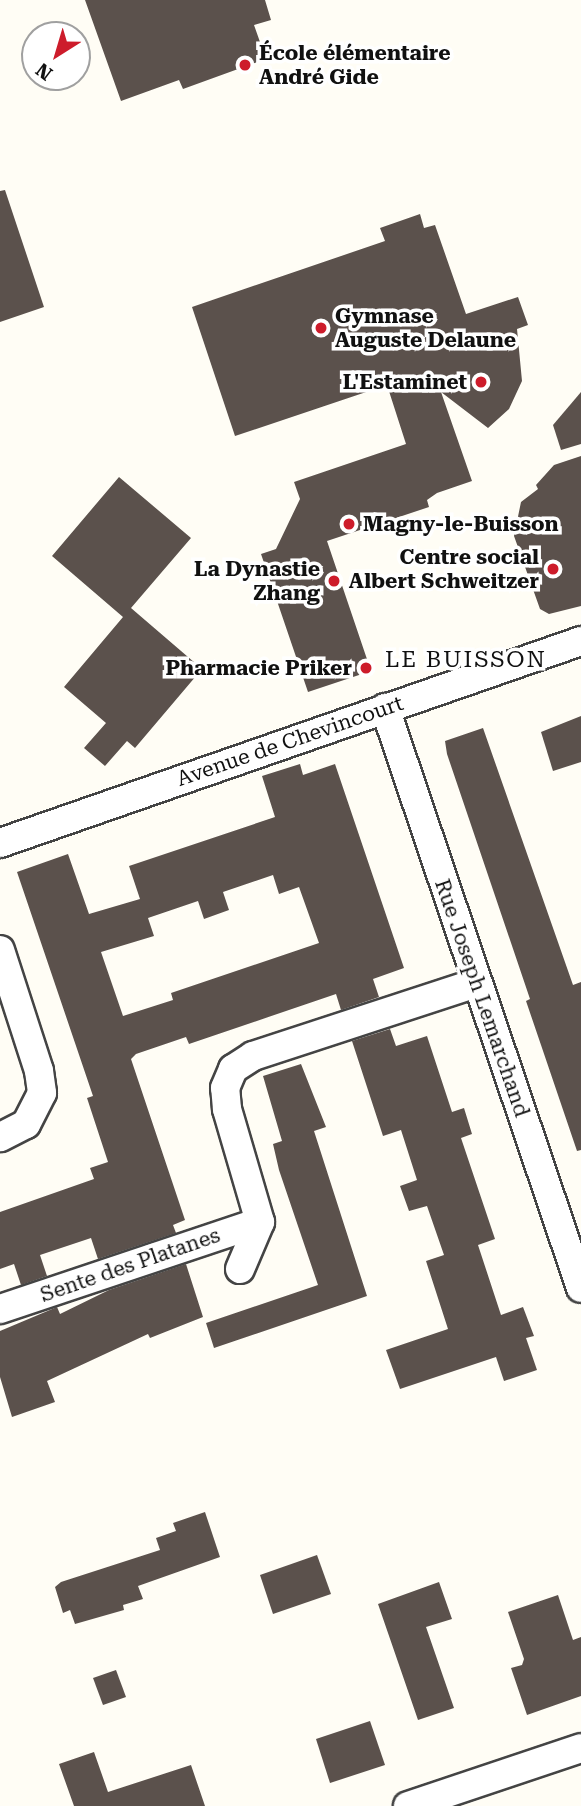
<!DOCTYPE html>
<meta charset="utf-8">
<style>
body{margin:0}
#map{position:relative;width:581px;height:1806px;overflow:hidden;background:#fffdf5;font-family:"Roboto Serif",serif}
div>[style]{position:absolute}
[style*='--x']{left:calc(var(--x)*1px);top:calc(var(--y)*1px);width:calc(var(--w)*1px);rotate:calc(var(--a)*1deg)}
.building>*{inset:0;background:#5b514c}
.roads{filter:drop-shadow(2px 0 #444) drop-shadow(-2px 0 #444) drop-shadow(0 2px #444) drop-shadow(0 -2px #444)}
.street>*{height:28px;margin:-14px;padding:0 14px;transform-origin:14px;border-radius:14px;background:#fff}
.dots>*{width:19px;height:19px;translate:-50% -50%;box-sizing:border-box;border:4px solid #fff;border-radius:50%}
span{translate:-50% -50%;white-space:nowrap;text-align:center;line-height:1.15;-webkit-text-stroke:7px #fff;paint-order:stroke}
.poi-label{font-size:21px;color:#111;font-weight:700}
.left{translate:0 -50%;text-align:left}
.right{translate:-100% -50%;text-align:right}
.street-label{font-size:21px;color:#111}
.neighbourhood-label{font-size:23px;color:#111;letter-spacing:2px}
.north{position:absolute;left:21px;top:21px;width:70px;height:70px;box-sizing:border-box;background:#fff;border:2px solid #a0a0a0;border-radius:50%;rotate:217deg;font-size:19px;font-weight:700;line-height:28px;text-align:center;color:#111}
.north::after{content:'';display:block;margin:auto;width:24px;height:32px;background:#cd1c2b;clip-path:polygon(50% 0,100% 100%,50% 72%,0 100%)}
</style>
<div id="map">
<div class="building">
<div style="clip-path:polygon(85px 0,265px 0,271px 20px,254px 25px,266px 59px,183px 89px,179px 80px,121px 101px)"></div>
<div style="clip-path:polygon(5px 190px,44px 307px,0 322px,0 191px)"></div>
<div style="clip-path:polygon(420px 214px,424px 228px,435px 225px,466px 314px,518px 297px,528px 325px,517px 329px,522px 381px,509px 409px,488px 428px,441px 392px,472px 481px,437px 493px,427px 500px,429px 507px,327px 541px,371px 671px,308px 692px,261px 554px,276px 549px,300px 499px,294px 482px,406px 444px,387px 385px,235px 436px,192px 307px,385px 241px,380px 228px)"></div>
<div style="clip-path:polygon(581px 392px,581px 444px,561px 450px,553px 425px)"></div>
<div style="clip-path:polygon(581px 456px,581px 606px,549px 614px,540px 609px,514px 536px,521px 502px,538px 489px,536px 485px,554px 465px)"></div>
<div style="clip-path:polygon(119px 477px,191px 538px,131px 608px,202px 669px,135px 748px,127px 741px,105px 766px,84px 748px,106px 723px,64px 687px,123px 617px,52px 556px)"></div>
<div style="clip-path:polygon(581px 716px,581px 762px,553px 771px,541px 732px)"></div>
<div style="clip-path:polygon(483px 728px,573px 985px,581px 982px,581px 1150px,577px 1151px,541px 1045px,526px 1001px,530px 999px,447px 754px,445px 741px)"></div>
<div style="clip-path:polygon(evenodd,300px 764px,303px 775px,335px 764px,404px 968px,373px 979px,379px 997px,341px 1010px,336px 994px,189px 1044px,186px 1037px,136px 1054px,131px 1059px,185px 1220px,173px 1225px,176px 1233px,98px 1259px,91px 1238px,40px 1255px,47px 1276px,21px 1285px,14px 1264px,0 1269px,0 1212px,94px 1179px,90px 1168px,108px 1162px,87px 1098px,93px 1096px,17px 872px,68px 854px,89px 914px,140px 899px,129px 866px,275px 817px,262px 776px,300px 764px,273px 875px,279px 894px,299px 887px,319px 943px,171px 993px,173px 1000px,123px 1016px,101px 952px,154px 936px,148px 918px,198px 901px,204px 919px,229px 910px,223px 892px,273px 875px)"></div>
<div style="clip-path:polygon(390px 1029px,396px 1046px,427px 1036px,452px 1112px,464px 1108px,472px 1134px,461px 1138px,495px 1239px,478px 1245px,501px 1315px,523px 1307px,534px 1336px,526px 1338px,537px 1370px,504px 1381px,496px 1357px,400px 1389px,386px 1350px,448px 1329px,426px 1261px,444px 1255px,427px 1206px,409px 1211px,400px 1186px,417px 1180px,401px 1130px,383px 1136px,352px 1041px)"></div>
<div style="clip-path:polygon(301px 1064px,326px 1127px,314px 1131px,367px 1296px,214px 1348px,206px 1323px,318px 1285px,279px 1170px,273px 1144px,282px 1141px,263px 1076px)"></div>
<div style="clip-path:polygon(186px 1264px,203px 1317px,150px 1338px,148px 1334px,47px 1381px,55px 1402px,12px 1417px,0 1377px,0 1331px,57px 1307px,60px 1314px,109px 1290px)"></div>
<div style="clip-path:polygon(205px 1512px,220px 1557px,138px 1586px,143px 1599px,123px 1605px,124px 1610px,75px 1624px,70px 1610px,63px 1613px,55px 1587px,61px 1582px,160px 1550px,156px 1538px,176px 1531px,173px 1523px)"></div>
<div style="clip-path:polygon(317px 1555px,331px 1594px,273px 1614px,260px 1575px)"></div>
<div style="clip-path:polygon(439px 1582px,452px 1619px,426px 1627px,454px 1708px,418px 1720px,378px 1604px)"></div>
<div style="clip-path:polygon(558px 1595px,573px 1640px,581px 1637px,581px 1696px,527px 1715px,511px 1668px,522px 1665px,524px 1659px,508px 1612px)"></div>
<div style="clip-path:polygon(116px 1670px,126px 1697px,103px 1705px,93px 1678px)"></div>
<div style="clip-path:polygon(370px 1721px,385px 1765px,330px 1783px,316px 1739px)"></div>
<div style="clip-path:polygon(94px 1752px,108px 1792px,191px 1765px,205px 1806px,74px 1806px,59px 1764px)"></div>
</div>
<div class="roads">
<div class="street">
<div style="--x:385;--y:708;--w:612;--a:71.33"></div>
<div style="--x:0;--y:843;--w:615;--a:-19.17"></div>
<div style="--x:0;--y:950;--w:127;--a:72.1"></div>
<div style="--x:39;--y:1071;--w:22;--a:82"></div>
<div style="--x:42;--y:1093;--w:35;--a:117"></div>
<div style="--x:26;--y:1124;--w:29;--a:153"></div>
<div style="--x:240;--y:1269;--w:51;--a:-66.9"></div>
<div style="--x:260;--y:1222;--w:118;--a:-106.3"></div>
<div style="--x:227;--y:1109;--w:21;--a:-95"></div>
<div style="--x:225;--y:1088;--w:21;--a:-67"></div>
<div style="--x:233;--y:1069;--w:24;--a:-33"></div>
<div style="--x:253;--y:1056;--w:235;--a:-18.1"></div>
<div style="--x:0;--y:1309;--w:274;--a:-18.5"></div>
<div style="--x:408;--y:1806;--w:182;--a:-18.5"></div>
</div>
</div>
<div class="dots">
<div style="left:245px;top:65px;background:#cd1c2b"></div>
<div style="left:321px;top:328px;background:#cd1c2b"></div>
<div style="left:481px;top:382px;background:#cd1c2b"></div>
<div style="left:349px;top:524px;background:#cd1c2b"></div>
<div style="left:553px;top:569px;background:#cd1c2b"></div>
<div style="left:334px;top:581px;background:#cd1c2b"></div>
<div style="left:366px;top:668px;background:#cd1c2b"></div>
</div>
<div class="poi-label">
<span class="left" style="left:259px;top:65px">École élémentaire<br>André Gide</span>
<span class="left" style="left:335px;top:328px">Gymnase<br>Auguste Delaune</span>
<span class="right" style="left:467px;top:382px">L'Estaminet</span>
<span class="left" style="left:363px;top:524px">Magny-le-Buisson</span>
<span class="right" style="left:539px;top:569px">Centre social<br>Albert Schweitzer</span>
<span class="right" style="left:320px;top:581px">La Dynastie<br>Zhang</span>
<span class="right" style="left:352px;top:668px">Pharmacie Priker</span>
</div>
<div class="street-label">
<span style="left:290px;top:741px;rotate:-19deg">Avenue de Chevincourt</span>
<span style="left:482px;top:998px;rotate:71deg">Rue Joseph Lemarchand</span>
<span style="left:130px;top:1265px;rotate:-19deg">Sente des Platanes</span>
</div>
<div class="neighbourhood-label">
<span style="left:466px;top:660px">LE BUISSON</span>
</div>
<div class="north">N</div>
</div>
